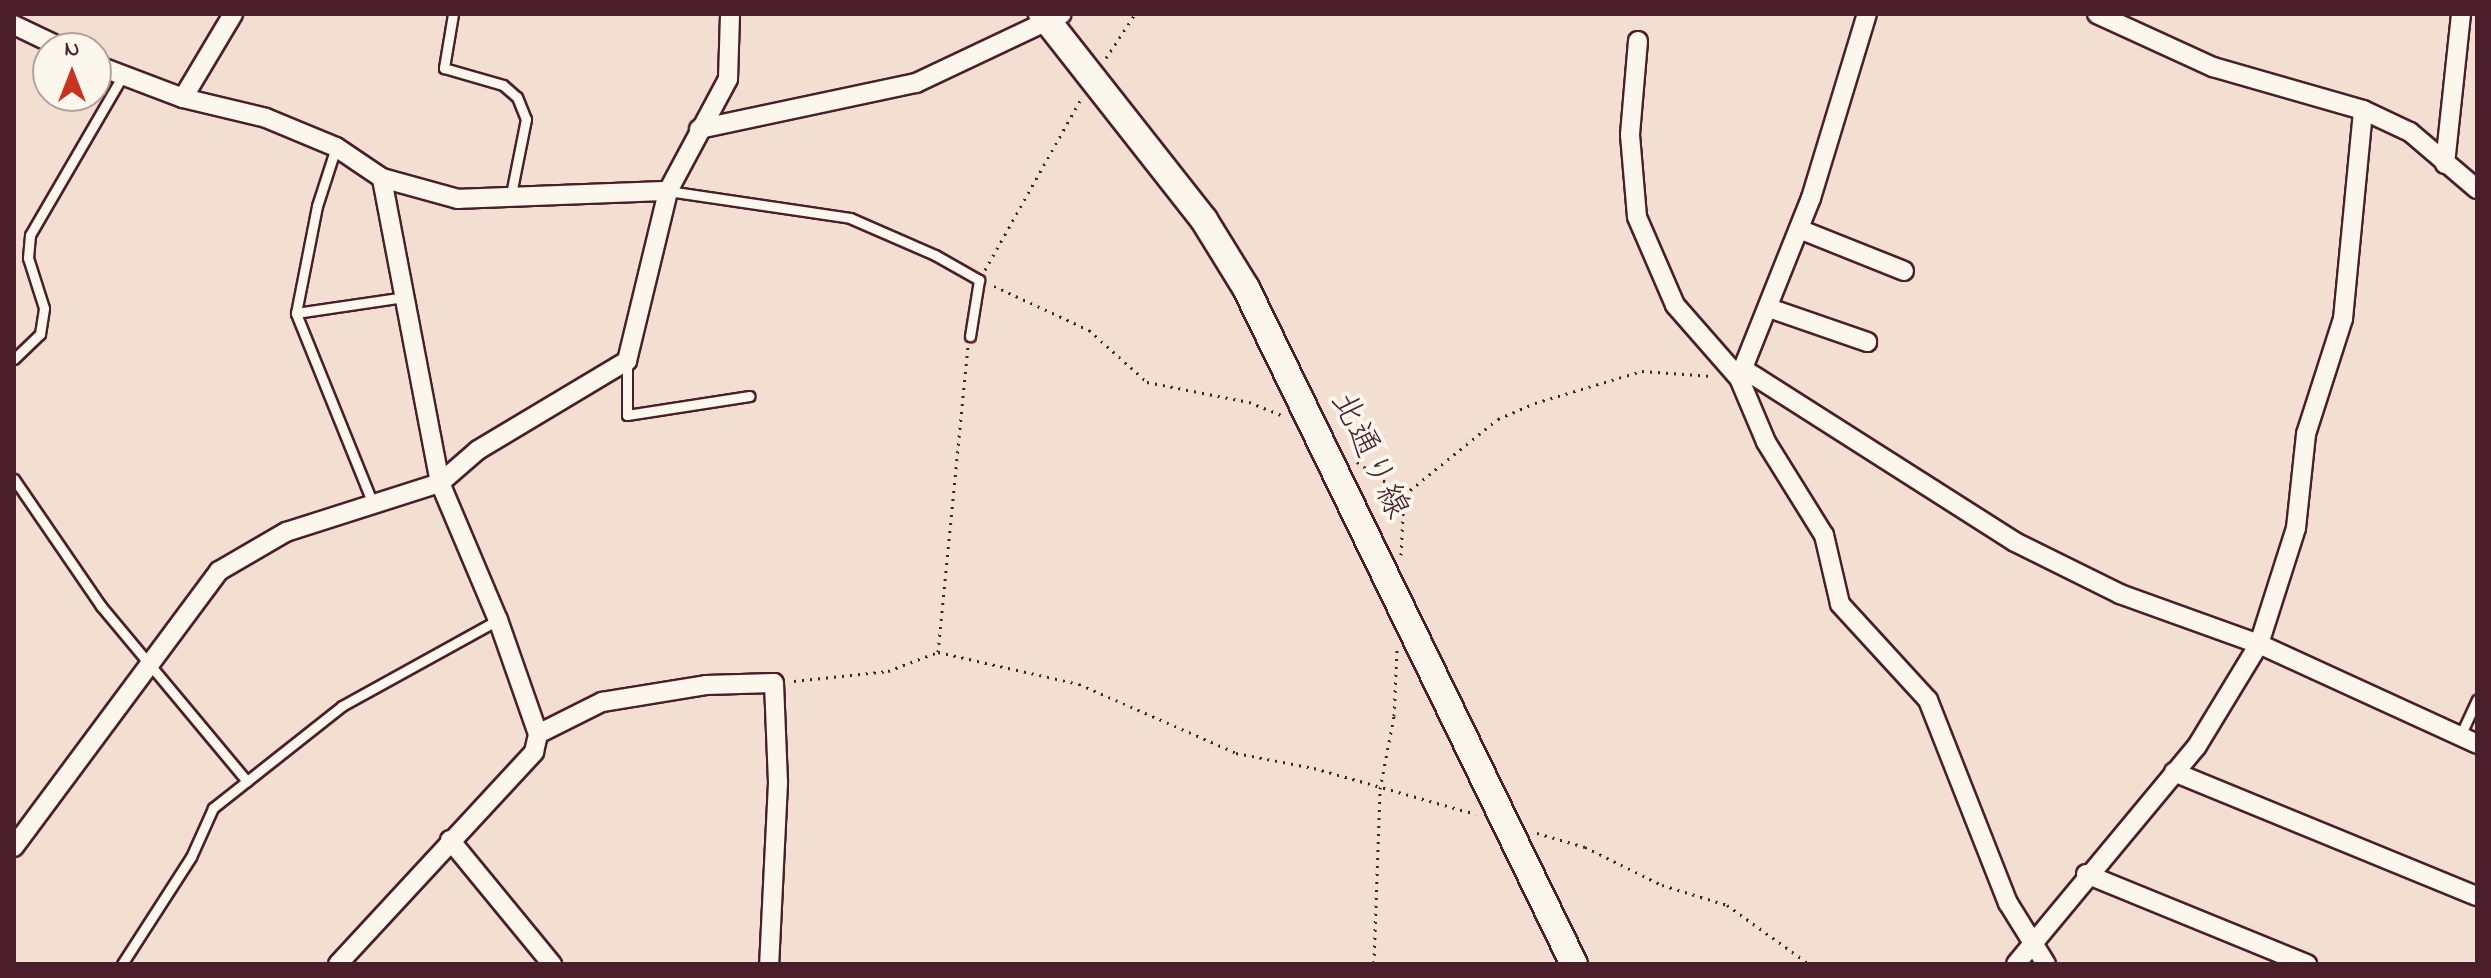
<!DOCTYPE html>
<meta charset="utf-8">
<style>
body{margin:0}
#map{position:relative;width:2491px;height:978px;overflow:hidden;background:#f2dfd1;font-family:"Indie Flower","Klee One",sans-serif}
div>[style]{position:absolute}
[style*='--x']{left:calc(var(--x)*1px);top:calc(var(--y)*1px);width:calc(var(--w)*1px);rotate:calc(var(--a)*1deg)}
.path>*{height:3px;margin-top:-1.5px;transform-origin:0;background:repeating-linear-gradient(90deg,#4a1f2b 0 2px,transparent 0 8px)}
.roads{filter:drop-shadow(2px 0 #4a1f2b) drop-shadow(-2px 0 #4a1f2b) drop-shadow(0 2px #4a1f2b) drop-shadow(0 -2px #4a1f2b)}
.lane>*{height:9px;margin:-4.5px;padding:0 4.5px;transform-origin:4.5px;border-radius:4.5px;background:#fbf7ec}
.street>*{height:18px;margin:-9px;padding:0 9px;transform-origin:9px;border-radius:9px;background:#fbf7ec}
.secondary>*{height:26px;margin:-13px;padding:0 13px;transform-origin:13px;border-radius:13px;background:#fbf7ec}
span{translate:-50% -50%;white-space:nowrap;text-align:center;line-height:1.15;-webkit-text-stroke:8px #fbf7ec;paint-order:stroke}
.street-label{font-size:34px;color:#4a1f2b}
.frame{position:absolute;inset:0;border:16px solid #4a1f2b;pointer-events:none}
.north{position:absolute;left:32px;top:32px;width:80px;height:80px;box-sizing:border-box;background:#fbf7ec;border:2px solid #b4a19f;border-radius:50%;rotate:0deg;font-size:22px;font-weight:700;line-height:32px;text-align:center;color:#4a1f2b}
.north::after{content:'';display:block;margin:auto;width:28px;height:36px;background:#c8321e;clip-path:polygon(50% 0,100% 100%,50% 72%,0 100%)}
</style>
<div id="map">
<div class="path">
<div style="--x:1106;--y:58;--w:53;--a:-56.6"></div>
<div style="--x:985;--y:270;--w:196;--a:-60.7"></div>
<div style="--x:994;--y:286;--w:105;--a:24.9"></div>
<div style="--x:1089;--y:330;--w:78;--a:41.9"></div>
<div style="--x:1147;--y:382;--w:104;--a:11.1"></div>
<div style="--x:1249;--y:402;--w:38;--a:22"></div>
<div style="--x:1357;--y:462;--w:57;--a:35.1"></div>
<div style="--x:1404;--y:495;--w:121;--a:-39"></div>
<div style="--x:1498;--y:419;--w:40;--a:-23.4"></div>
<div style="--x:1535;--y:403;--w:112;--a:-16.7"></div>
<div style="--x:1642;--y:371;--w:70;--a:4.1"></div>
<div style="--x:1401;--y:555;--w:60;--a:-87.1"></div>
<div style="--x:938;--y:652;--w:306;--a:-84.4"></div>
<div style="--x:794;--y:681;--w:95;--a:-6.1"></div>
<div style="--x:888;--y:671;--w:53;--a:-20.8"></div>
<div style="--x:938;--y:652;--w:145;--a:12.8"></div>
<div style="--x:1079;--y:684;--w:171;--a:23.7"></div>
<div style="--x:1236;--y:753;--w:79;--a:10.9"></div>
<div style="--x:1314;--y:768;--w:168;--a:15.9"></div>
<div style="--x:1537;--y:833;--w:50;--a:16.3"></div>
<div style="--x:1585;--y:847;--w:86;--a:26.3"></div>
<div style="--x:1662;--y:885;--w:68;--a:17.1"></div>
<div style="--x:1727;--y:905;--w:101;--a:35.7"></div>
<div style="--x:1374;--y:963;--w:174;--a:-88"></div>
<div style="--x:1380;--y:789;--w:74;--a:-79.1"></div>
<div style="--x:1394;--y:716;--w:66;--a:-87.4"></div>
</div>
<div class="roads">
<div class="lane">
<div style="--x:453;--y:14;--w:55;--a:99.5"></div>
<div style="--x:444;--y:68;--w:61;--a:16.1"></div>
<div style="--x:503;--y:85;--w:18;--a:41"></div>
<div style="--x:517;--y:97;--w:24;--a:68"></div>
<div style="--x:526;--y:119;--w:82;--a:101.3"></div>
<div style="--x:668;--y:191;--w:184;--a:8.4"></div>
<div style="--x:850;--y:218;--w:93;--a:23.5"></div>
<div style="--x:935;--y:255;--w:51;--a:29.6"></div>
<div style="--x:979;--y:280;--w:57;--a:99.1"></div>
<div style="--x:296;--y:313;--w:109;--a:-78.9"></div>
<div style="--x:317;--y:206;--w:62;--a:-72.1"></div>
<div style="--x:14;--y:359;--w:36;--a:-44"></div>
<div style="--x:40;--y:334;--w:26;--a:-81"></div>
<div style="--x:44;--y:308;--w:52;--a:-107.7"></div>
<div style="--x:28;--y:258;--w:23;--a:-85"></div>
<div style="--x:30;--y:235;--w:183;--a:-59.8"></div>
<div style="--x:627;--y:361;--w:54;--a:90"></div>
<div style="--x:627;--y:415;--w:124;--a:-8.8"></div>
<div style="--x:14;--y:479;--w:154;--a:55.6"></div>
<div style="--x:101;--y:606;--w:228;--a:50.2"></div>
<div style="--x:373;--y:504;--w:206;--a:-112"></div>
<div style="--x:296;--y:313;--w:109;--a:-8.4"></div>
<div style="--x:2460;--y:736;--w:40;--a:-65"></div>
<div style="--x:122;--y:964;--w:127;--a:-57.2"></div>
<div style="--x:191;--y:857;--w:54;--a:-65.8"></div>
<div style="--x:213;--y:808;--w:164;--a:-38.3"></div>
<div style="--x:342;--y:706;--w:178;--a:-28.9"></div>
</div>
<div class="street">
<div style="--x:2097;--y:14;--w:128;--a:24.6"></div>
<div style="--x:2213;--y:67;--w:156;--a:16"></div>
<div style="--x:2363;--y:110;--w:52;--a:25.1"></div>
<div style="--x:2410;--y:132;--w:88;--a:40.4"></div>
<div style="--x:14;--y:25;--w:53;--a:25.6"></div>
<div style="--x:1638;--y:41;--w:94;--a:94.9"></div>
<div style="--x:1630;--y:135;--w:82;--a:85.1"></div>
<div style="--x:1637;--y:217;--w:96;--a:66.6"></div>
<div style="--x:1675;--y:305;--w:97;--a:48.8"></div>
<div style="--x:1739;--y:378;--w:69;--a:67.1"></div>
<div style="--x:1766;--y:442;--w:110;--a:58.1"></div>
<div style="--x:1824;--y:535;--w:71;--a:76.9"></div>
<div style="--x:1840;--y:604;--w:130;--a:47.5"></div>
<div style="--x:1928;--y:700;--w:218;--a:68.5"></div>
<div style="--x:2008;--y:903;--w:72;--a:58.1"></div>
<div style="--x:96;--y:65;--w:93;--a:20.8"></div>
<div style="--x:183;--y:98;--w:85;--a:13.5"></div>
<div style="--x:266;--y:118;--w:76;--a:22.5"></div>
<div style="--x:336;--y:147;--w:55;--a:34"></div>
<div style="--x:382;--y:178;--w:79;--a:15.4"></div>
<div style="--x:458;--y:199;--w:210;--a:-2.2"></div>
<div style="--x:183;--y:98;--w:98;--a:-59.2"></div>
<div style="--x:699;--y:129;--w:222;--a:-12"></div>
<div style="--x:916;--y:83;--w:161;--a:-25.3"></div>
<div style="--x:2445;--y:164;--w:151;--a:-83.9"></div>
<div style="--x:1799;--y:229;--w:113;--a:21.8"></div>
<div style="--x:1769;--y:308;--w:104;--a:19.1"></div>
<div style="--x:1745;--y:370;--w:320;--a:32.5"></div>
<div style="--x:2015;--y:542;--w:117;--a:26.3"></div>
<div style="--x:2120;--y:594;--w:148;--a:19.8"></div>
<div style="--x:2259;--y:644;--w:240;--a:24.6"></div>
<div style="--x:1739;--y:378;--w:194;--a:-68.2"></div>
<div style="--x:1811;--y:198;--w:192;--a:-73.1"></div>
<div style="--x:538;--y:734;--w:72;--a:-26.6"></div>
<div style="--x:602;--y:702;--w:105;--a:-9.3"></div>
<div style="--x:706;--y:685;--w:68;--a:-1.7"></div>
<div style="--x:774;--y:683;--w:100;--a:87.7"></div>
<div style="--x:778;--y:783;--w:181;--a:92.8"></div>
<div style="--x:2174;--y:772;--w:327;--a:22.3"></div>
<div style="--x:450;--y:840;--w:161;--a:50.6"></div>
<div style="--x:14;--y:847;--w:344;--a:-53.4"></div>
<div style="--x:219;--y:571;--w:78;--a:-30.2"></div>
<div style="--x:286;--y:532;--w:162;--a:-17.7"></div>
<div style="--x:440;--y:483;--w:50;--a:-41"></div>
<div style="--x:478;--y:450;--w:174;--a:-30.9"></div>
<div style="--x:627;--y:361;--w:175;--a:-76.4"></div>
<div style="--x:668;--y:191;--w:127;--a:-61.8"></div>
<div style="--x:728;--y:79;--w:65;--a:-88.2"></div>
<div style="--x:2086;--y:874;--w:239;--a:22.2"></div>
<div style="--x:338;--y:964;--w:289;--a:-47.2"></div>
<div style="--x:534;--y:752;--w:18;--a:-77"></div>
<div style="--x:538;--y:734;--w:121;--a:-109.3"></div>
<div style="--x:498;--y:620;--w:149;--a:-112.9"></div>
<div style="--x:440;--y:483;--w:310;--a:-100.8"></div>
<div style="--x:2016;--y:964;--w:283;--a:-50.3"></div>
<div style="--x:2197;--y:746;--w:119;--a:-58.7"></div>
<div style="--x:2259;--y:644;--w:122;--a:-72.3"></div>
<div style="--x:2296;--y:528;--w:95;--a:-83.9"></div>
<div style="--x:2306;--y:434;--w:121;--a:-72.2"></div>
<div style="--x:2343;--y:319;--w:210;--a:-84.5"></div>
</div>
<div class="secondary">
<div style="--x:1042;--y:14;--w:262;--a:51.8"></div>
<div style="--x:1204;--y:220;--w:80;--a:58.3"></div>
<div style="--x:1246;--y:288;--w:751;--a:64.12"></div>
</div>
</div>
<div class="street-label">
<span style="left:1368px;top:456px;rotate:64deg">北通り線</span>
</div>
<div class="frame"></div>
<div class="north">N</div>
</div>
